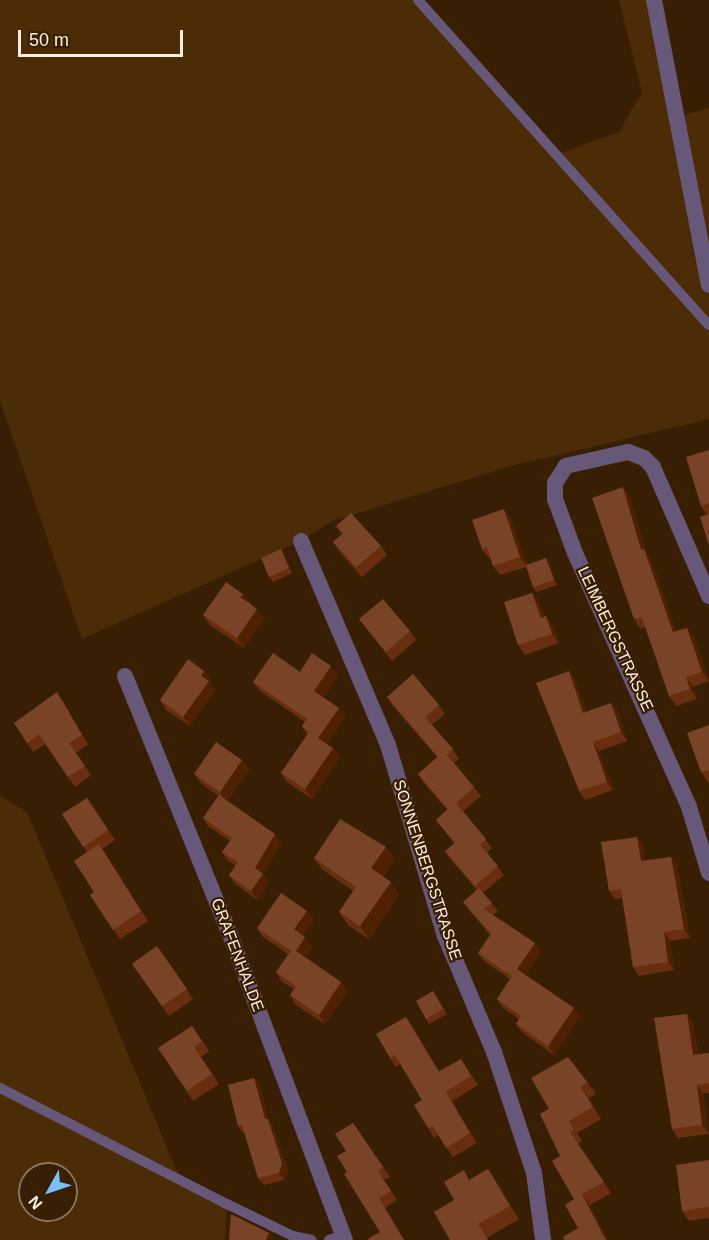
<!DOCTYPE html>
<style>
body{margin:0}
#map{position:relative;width:709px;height:1240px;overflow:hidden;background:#381f03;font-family:Arial,sans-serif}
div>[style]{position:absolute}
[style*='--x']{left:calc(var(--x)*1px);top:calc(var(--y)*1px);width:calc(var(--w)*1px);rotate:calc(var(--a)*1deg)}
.green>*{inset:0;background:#4c2c07}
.service>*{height:10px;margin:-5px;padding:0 5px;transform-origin:5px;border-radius:5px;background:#67587a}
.minor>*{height:16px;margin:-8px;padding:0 8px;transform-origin:8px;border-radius:8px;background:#67587a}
.wall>*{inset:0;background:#692e10}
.shaded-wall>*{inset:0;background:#4f2001}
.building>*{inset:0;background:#794327}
span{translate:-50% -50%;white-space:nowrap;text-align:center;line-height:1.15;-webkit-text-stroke:4.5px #381f03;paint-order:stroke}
.street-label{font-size:16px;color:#fdefe3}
.north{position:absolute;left:18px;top:1162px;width:60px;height:60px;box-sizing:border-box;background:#381f03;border:2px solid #87725d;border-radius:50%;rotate:230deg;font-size:16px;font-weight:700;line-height:24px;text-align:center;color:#fdefe3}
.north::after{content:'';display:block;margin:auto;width:21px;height:27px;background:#79bff8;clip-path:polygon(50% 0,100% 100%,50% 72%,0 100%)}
.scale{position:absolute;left:18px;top:30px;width:165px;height:27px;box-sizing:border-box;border:3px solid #fdefe3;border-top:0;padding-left:8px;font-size:18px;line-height:21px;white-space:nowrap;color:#fdefe3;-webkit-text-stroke:4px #381f03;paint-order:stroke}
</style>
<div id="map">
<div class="green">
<div style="clip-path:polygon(0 0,418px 0,558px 154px,619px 132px,642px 92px,619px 0,654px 0,675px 118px,709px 108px,709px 419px,511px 466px,332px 521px,301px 541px,82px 639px,0 401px)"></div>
<div style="clip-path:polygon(evenodd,0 796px,27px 812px,180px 1179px,227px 1204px,225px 1240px,0 1240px,0 796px,30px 1174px,66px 1174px,66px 1210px,30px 1210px,30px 1174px)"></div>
</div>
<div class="service">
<div style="--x:418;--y:0;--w:436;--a:48.2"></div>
<div style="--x:0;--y:1088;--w:255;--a:27.1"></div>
<div style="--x:227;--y:1204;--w:73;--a:25.9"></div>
<div style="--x:293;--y:1236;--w:19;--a:12"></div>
<div style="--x:329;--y:1240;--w:16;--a:-18"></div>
</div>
<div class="minor">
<div style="--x:654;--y:0;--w:290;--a:79.1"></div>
<div style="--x:301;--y:541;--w:222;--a:66.9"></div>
<div style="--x:388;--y:745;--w:199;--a:73.4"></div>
<div style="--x:445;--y:936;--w:126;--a:67.1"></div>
<div style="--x:494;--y:1052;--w:127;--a:71.7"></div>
<div style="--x:534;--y:1173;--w:68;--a:82.3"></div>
<div style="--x:709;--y:596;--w:141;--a:-113.5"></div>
<div style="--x:653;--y:467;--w:13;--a:-135"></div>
<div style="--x:644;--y:458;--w:17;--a:-159"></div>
<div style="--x:628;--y:452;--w:64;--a:167.3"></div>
<div style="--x:566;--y:466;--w:20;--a:123"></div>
<div style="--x:555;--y:483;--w:16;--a:90"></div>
<div style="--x:555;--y:499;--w:58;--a:69.7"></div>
<div style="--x:575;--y:553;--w:278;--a:65.8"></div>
<div style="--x:689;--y:807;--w:69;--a:73.1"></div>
<div style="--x:125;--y:676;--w:290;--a:67.9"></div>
<div style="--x:234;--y:945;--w:315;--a:69.4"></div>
</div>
<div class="wall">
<div style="clip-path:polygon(709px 450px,709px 545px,707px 515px,701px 506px)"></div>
<div style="clip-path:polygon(630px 497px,645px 550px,651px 559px,676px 631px,687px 628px,694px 637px,709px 681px,693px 687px,697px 699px,676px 706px,669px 696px,645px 627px,641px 629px,634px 619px)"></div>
<div style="clip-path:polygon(511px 519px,527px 565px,549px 563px,557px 585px,536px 592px,533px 587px,526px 567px,500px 575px,493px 566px,491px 558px,489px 558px,482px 549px)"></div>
<div style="clip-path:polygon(336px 526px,381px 546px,387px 555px,362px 577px,339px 551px,333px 542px,342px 534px)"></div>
<div style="clip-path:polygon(281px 549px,284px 554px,292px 573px,273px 582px,269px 577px)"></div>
<div style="clip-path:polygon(532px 593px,539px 602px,544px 617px,553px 626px,559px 643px,525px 655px,518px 645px)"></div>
<div style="clip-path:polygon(243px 594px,250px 603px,264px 618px,244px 648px,210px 625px,203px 615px)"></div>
<div style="clip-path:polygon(359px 619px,410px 631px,416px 640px,392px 661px)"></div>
<div style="clip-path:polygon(204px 671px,211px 680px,209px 682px,215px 691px,190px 726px,166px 710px,160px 700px)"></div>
<div style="clip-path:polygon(569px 671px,575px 680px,586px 712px,618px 712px,627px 741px,599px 751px,613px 790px,585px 800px,579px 791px)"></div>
<div style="clip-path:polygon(300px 672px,338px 676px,323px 697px,345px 717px,327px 744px,333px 748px,340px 757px,312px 799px,287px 782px,281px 773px,307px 735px,302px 726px,305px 722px,260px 691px,253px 682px)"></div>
<div style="clip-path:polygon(387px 697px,439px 705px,445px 714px,432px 725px,459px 758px,454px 763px,481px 796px,463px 811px,492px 848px,487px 853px,504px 875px,483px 893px,498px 911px,493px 915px,535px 943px,541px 952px,525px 975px,574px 1008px,580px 1016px,554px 1055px,522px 1032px,516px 1024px,519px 1019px,502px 1007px,497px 999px,510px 979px,484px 961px,478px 953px,490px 935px,469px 910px,463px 902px,477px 890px,451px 860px,445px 851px,454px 843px,436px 820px,447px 810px,424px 783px,418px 774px,437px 757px,393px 706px)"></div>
<div style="clip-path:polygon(63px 701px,88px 744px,76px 753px,91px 775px,75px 787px,45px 744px,33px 752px,14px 723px)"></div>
<div style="clip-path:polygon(709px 725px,709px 782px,708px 782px,701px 772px)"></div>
<div style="clip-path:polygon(242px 760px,249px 770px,227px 801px,275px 834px,281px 843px,263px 874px,269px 883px,258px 900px,235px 884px,229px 875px,236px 866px,228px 861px,222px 852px,230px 841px,209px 827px,203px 818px,218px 796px,201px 783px,194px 774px)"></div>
<div style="clip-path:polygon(87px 798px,115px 840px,102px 849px,148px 921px,120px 939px,90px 895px,94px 892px,87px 852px,62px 814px)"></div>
<div style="clip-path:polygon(637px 837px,643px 845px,645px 861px,671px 857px,677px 866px,690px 938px,670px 941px,674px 970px,639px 976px,633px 967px,622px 898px,615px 899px,609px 891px)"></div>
<div style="clip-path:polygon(314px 858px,395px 859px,383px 877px,399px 895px,369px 939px,348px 925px,339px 912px,353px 891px,323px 870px)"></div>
<div style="clip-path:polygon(307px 911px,314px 920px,303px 936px,312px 947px,305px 957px,341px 982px,348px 991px,325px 1024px,296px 1005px,290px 995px,294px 989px,282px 982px,276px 972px,288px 954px,263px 937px,257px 928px)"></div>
<div style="clip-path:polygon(157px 946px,193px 999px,169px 1016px,132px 964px)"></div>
<div style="clip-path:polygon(433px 991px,447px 1014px,429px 1024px,426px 1019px)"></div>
<div style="clip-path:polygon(687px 1014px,693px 1023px,698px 1054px,709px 1053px,709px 1093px,703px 1093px,709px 1134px,678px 1138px,672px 1129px)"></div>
<div style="clip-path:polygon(192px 1026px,209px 1051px,201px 1057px,219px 1084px,193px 1101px,158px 1048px)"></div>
<div style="clip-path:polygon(412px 1026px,439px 1071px,461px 1059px,478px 1085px,452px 1101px,477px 1143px,453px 1157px,438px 1135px,434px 1138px,428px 1128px,422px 1100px,400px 1064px,396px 1067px,390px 1058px)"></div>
<div style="clip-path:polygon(254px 1078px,260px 1086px,268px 1119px,273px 1126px,288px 1170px,284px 1180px,264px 1185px,258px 1178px,245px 1133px,244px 1134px,238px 1126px)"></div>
<div style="clip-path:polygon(588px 1083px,596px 1094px,589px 1098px,601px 1119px,577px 1133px,582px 1141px,578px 1144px,611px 1193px,590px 1205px,578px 1228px,574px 1199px,560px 1156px,540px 1114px)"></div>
<div style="clip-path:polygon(353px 1123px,390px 1177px,384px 1180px,397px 1200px,385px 1208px,380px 1232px,347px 1172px,346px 1151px)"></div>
<div style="clip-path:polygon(709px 1160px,709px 1218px,689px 1221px,682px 1211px)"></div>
<div style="clip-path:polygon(488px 1169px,497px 1182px,519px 1219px,487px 1238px,454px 1200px,470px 1180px)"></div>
</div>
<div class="shaded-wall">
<div style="clip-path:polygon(623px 487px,630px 497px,645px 550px,651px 559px,680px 642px,673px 632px,641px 550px)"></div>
<div style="clip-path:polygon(504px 509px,511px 519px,527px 566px,520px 557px)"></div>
<div style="clip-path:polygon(281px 549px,284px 554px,292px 573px,289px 568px)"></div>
<div style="clip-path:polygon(546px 558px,549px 563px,557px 585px,554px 580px)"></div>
<div style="clip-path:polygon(532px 593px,539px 602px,548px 627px,541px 618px)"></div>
<div style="clip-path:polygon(243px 594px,250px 603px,240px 597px)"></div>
<div style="clip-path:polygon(257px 609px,264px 618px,244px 648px,237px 638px)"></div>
<div style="clip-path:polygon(546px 616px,553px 626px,559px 643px,552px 634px)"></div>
<div style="clip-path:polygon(687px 628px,694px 637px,709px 681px,702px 672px)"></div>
<div style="clip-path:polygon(331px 666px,338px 676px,321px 701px,314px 691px)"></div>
<div style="clip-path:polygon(204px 671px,211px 680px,209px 682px,215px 691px,190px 726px,183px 717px,201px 676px)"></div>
<div style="clip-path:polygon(569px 671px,575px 680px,589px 722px,583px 713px)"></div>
<div style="clip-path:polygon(686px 677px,693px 687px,697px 699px,690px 689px)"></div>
<div style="clip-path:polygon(57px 692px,63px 701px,88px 744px,82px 735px)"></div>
<div style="clip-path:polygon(611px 703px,618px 712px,627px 741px,621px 732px)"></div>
<div style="clip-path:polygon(339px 708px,345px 717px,325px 747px,318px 738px)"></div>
<div style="clip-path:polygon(593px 742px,599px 751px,613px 790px,607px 782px)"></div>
<div style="clip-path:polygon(333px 748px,340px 757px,312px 799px,305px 789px)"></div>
<div style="clip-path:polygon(242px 760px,249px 770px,227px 802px,220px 792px)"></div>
<div style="clip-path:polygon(275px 834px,281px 843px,261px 877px,255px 868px)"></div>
<div style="clip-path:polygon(637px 837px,643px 845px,647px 870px,641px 861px)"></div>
<div style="clip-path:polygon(99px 844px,106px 854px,148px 921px,141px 911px)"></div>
<div style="clip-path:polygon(386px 847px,395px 859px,380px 881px,371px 868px)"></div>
<div style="clip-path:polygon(671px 857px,677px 866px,690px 938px,684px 929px)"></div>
<div style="clip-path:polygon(263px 874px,269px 883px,258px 900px,251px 891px)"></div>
<div style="clip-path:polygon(391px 882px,399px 895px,369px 939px,360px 926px)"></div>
<div style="clip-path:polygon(307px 911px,314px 920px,301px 939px,294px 929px)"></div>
<div style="clip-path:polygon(664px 932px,670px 941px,674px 970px,668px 962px)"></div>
<div style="clip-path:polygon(305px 937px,312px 947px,302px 961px,296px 951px)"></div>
<div style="clip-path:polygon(535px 943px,541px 952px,523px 978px,517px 969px)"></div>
<div style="clip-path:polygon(341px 982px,348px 991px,325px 1024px,319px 1015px)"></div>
<div style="clip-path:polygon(574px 1008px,580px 1016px,554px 1055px,548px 1046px)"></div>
<div style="clip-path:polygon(687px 1014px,693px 1023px,699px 1064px,693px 1055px)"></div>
<div style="clip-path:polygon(406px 1017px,412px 1026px,445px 1081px,439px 1072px)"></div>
<div style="clip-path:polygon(254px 1078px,260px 1086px,270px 1127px,265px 1119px)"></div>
<div style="clip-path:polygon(697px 1085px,703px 1093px,709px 1134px,702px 1125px)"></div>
<div style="clip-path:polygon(581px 1087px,589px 1098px,601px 1119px,593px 1107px)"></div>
<div style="clip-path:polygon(446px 1092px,452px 1101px,477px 1143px,470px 1133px)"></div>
<div style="clip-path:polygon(268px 1119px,273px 1126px,288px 1170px,284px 1180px,279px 1173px)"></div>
<div style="clip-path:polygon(488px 1169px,497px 1182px,519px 1219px,510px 1206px)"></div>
<div style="clip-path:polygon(582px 1194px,590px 1205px,608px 1240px,606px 1240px)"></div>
<div style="clip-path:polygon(379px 1198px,385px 1208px,405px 1240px,404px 1240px)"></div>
<div style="clip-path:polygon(269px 1233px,274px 1240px,266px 1240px)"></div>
</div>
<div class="building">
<div style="clip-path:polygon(709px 450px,709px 503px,701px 506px,686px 457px)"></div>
<div style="clip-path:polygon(623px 487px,641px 550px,644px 549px,673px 632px,687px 628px,702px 672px,686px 677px,690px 689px,669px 696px,642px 617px,634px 619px,592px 498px)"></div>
<div style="clip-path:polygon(504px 509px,520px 557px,493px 566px,487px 547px,482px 549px,472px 520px)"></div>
<div style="clip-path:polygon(351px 513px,381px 546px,356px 567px,333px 542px,343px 534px,336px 526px)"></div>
<div style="clip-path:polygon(709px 514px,709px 545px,700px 517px)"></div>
<div style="clip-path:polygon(281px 549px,289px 568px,269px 577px,261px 558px)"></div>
<div style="clip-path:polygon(546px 558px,554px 580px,533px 587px,526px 565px)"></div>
<div style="clip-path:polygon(226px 582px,243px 594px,240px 597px,257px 609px,237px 638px,203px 615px)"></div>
<div style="clip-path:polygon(532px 593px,541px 618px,546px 616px,552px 634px,518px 645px,504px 602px)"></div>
<div style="clip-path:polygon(383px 599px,410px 631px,386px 652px,359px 619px)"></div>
<div style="clip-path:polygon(273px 653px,300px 672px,312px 653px,331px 666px,314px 691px,339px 708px,318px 738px,333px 748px,305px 789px,281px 773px,309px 732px,302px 726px,307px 719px,253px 682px)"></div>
<div style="clip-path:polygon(188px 659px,204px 671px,201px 676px,209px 681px,183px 717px,160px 700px)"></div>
<div style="clip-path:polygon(569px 671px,583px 713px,611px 703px,621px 732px,593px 742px,607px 782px,579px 791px,536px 683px)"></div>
<div style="clip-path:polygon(413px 674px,439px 705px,425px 717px,453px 749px,447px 755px,474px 787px,456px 803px,486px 839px,480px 845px,498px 866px,475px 886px,445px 851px,455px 843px,436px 820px,448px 809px,418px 774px,438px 757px,387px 697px)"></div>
<div style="clip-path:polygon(57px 692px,82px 735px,69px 743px,85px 766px,68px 777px,39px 734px,27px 743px,14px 723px)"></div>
<div style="clip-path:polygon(709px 725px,709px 770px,701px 772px,687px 733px)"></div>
<div style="clip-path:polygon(216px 742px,242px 760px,220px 792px,194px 774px)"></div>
<div style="clip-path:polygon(219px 795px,275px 834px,255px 868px,263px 874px,251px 891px,229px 875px,238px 862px,222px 852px,232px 838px,203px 818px)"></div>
<div style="clip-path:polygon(87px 798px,108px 830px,83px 847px,62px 814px)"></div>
<div style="clip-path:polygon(340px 819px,386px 847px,371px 868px,391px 882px,360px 926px,339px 912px,356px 887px,314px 858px)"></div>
<div style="clip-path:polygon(637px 837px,641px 861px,671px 857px,684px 929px,664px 932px,668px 962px,633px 967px,621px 889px,609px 891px,601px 842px)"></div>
<div style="clip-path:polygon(99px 844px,141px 911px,113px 930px,90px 895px,94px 892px,74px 861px)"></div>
<div style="clip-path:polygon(479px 888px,492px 903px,484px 909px,535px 943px,517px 969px,574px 1008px,548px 1046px,516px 1024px,521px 1016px,497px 999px,512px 976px,478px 953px,491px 934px,463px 902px)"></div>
<div style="clip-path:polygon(281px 893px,307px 911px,294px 929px,305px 937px,296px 951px,341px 982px,319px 1015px,290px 995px,296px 986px,276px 972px,291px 951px,257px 928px)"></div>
<div style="clip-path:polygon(157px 946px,187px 989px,162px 1006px,132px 964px)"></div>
<div style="clip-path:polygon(433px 991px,443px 1009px,426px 1019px,416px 1001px)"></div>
<div style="clip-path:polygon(687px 1014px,693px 1055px,709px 1053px,709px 1083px,697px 1085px,702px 1125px,672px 1129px,654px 1018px)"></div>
<div style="clip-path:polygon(406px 1017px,439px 1072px,461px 1059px,471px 1076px,446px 1092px,470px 1133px,446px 1148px,433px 1126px,428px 1128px,414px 1105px,422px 1100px,395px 1055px,390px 1058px,376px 1034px)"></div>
<div style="clip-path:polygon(192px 1026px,202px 1041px,194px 1047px,212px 1074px,187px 1091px,158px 1048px)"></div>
<div style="clip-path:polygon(568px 1057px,588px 1083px,581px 1087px,593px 1107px,569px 1121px,574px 1130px,570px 1132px,604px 1182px,582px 1194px,606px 1240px,564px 1240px,563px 1237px,578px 1228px,565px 1205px,574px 1199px,552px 1161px,560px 1156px,540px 1114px,549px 1109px,531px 1078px)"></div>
<div style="clip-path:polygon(254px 1078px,265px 1119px,268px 1119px,282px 1163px,279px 1173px,258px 1178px,242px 1125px,238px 1126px,228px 1085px)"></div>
<div style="clip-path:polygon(353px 1123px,383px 1167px,378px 1171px,391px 1191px,379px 1198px,404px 1240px,369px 1240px,368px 1239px,380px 1232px,344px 1174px,347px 1172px,337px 1156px,346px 1151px,335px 1134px)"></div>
<div style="clip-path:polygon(709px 1160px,709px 1207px,682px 1211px,676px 1165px)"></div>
<div style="clip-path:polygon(488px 1169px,510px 1206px,478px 1224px,488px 1240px,450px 1240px,434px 1212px,454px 1200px,444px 1182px,464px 1170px,469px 1180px)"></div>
<div style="clip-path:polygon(231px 1214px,269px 1233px,266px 1240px,229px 1240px)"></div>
</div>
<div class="street-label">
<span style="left:615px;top:639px;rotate:65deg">LEIMBERGSTRASSE</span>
<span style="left:427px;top:870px;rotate:72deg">SONNENBERGSTRASSE</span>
<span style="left:237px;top:955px;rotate:69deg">GRAFENHALDE</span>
</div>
<div class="north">N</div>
<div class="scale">50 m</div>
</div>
